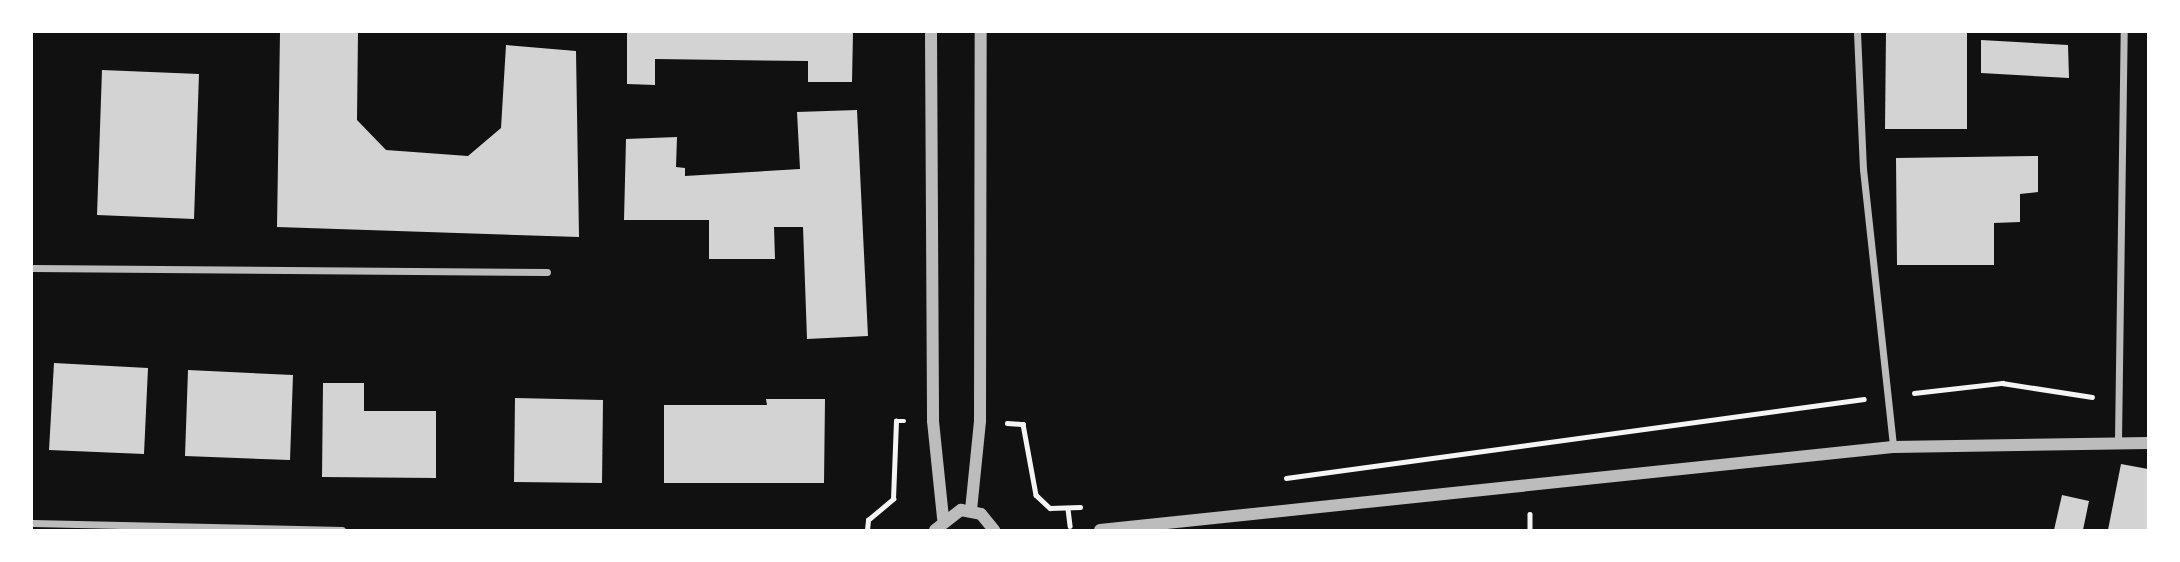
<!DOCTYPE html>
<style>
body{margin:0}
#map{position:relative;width:2180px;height:562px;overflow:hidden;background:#111;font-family:"PT Serif",serif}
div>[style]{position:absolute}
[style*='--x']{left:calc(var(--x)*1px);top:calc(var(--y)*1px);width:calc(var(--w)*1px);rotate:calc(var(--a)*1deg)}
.building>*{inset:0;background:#d3d3d3}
.path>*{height:4.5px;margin:-2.25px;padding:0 2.25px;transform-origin:2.25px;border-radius:2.25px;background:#f5f5f5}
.minor>*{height:7px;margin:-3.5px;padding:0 3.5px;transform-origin:3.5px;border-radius:3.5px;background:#bcbcbc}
.tertiary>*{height:12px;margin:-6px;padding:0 6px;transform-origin:6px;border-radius:6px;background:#bcbcbc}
span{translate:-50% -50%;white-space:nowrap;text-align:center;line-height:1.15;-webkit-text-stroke:7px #fff;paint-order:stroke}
.frame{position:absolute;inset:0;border:33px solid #fff;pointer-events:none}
</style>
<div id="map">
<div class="building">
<div style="clip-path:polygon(280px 32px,358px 32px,357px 120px,386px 150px,468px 156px,501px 128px,506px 45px,576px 51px,579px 237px,277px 227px)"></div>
<div style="clip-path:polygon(627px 32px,853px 32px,852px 82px,808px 82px,808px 61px,655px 59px,655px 85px,627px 84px)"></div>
<div style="clip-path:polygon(1886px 32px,1967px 32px,1967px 129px,1885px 129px)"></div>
<div style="clip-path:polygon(1981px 40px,2068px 45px,2069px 78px,1981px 73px)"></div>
<div style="clip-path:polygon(102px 70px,199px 74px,194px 219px,97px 215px)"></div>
<div style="clip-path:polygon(857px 110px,868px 336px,807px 339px,803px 227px,774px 227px,775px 259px,709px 259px,709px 220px,624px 220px,626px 139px,677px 137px,676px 167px,685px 168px,685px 176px,800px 169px,797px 112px)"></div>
<div style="clip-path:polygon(2038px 156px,2038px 192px,2020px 194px,2020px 222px,1994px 223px,1994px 265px,1897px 265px,1896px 158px)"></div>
<div style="clip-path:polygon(54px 363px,148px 368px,144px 454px,49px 450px)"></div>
<div style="clip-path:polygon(188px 370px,293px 375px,290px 460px,185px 456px)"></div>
<div style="clip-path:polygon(323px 383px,364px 383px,364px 411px,436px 411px,436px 478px,322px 477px)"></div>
<div style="clip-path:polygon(515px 398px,603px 400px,602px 483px,514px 482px)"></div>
<div style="clip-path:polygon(766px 399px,825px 399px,824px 483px,664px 483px,664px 405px,767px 405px)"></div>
<div style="clip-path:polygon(2121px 464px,2148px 469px,2148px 530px,2108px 530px)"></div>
<div style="clip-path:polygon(2062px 495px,2089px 501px,2083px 530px,2054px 530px)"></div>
</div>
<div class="path">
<div style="--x:1914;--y:393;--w:89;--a:-6.5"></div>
<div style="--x:2002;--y:383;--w:91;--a:8.8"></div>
<div style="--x:1007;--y:423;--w:16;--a:4"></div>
<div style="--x:1023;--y:424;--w:72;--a:79.6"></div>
<div style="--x:1036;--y:495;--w:19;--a:43"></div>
<div style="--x:1050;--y:508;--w:30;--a:-2"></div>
<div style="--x:1286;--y:478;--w:583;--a:-7.78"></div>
<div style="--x:1068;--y:509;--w:17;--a:83"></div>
<div style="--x:1530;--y:514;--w:16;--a:90"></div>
<div style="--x:867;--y:530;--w:10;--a:-84"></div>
<div style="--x:868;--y:520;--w:33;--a:-40"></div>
<div style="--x:893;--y:499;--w:78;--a:-87.8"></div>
<div style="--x:896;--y:421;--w:8;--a:0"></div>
</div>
<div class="minor">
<div style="--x:1857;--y:32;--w:137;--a:87.5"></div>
<div style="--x:1863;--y:169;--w:280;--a:83.8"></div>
<div style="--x:32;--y:268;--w:515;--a:0.45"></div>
<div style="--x:2118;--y:440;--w:408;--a:-89.2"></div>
<div style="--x:32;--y:523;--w:310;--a:1.3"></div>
</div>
<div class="tertiary">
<div style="--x:931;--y:32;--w:389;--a:89.7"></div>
<div style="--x:933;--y:421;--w:98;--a:84.1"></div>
<div style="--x:971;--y:510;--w:89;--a:-84.2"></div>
<div style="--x:980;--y:421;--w:389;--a:-89.9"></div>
<div style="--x:935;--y:530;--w:33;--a:-38"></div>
<div style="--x:961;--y:510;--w:20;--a:11"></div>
<div style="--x:981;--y:514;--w:21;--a:51"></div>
<div style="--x:1100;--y:530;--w:797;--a:-5.98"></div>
<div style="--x:1893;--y:447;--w:255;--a:-0.9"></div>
</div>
<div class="frame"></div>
</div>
